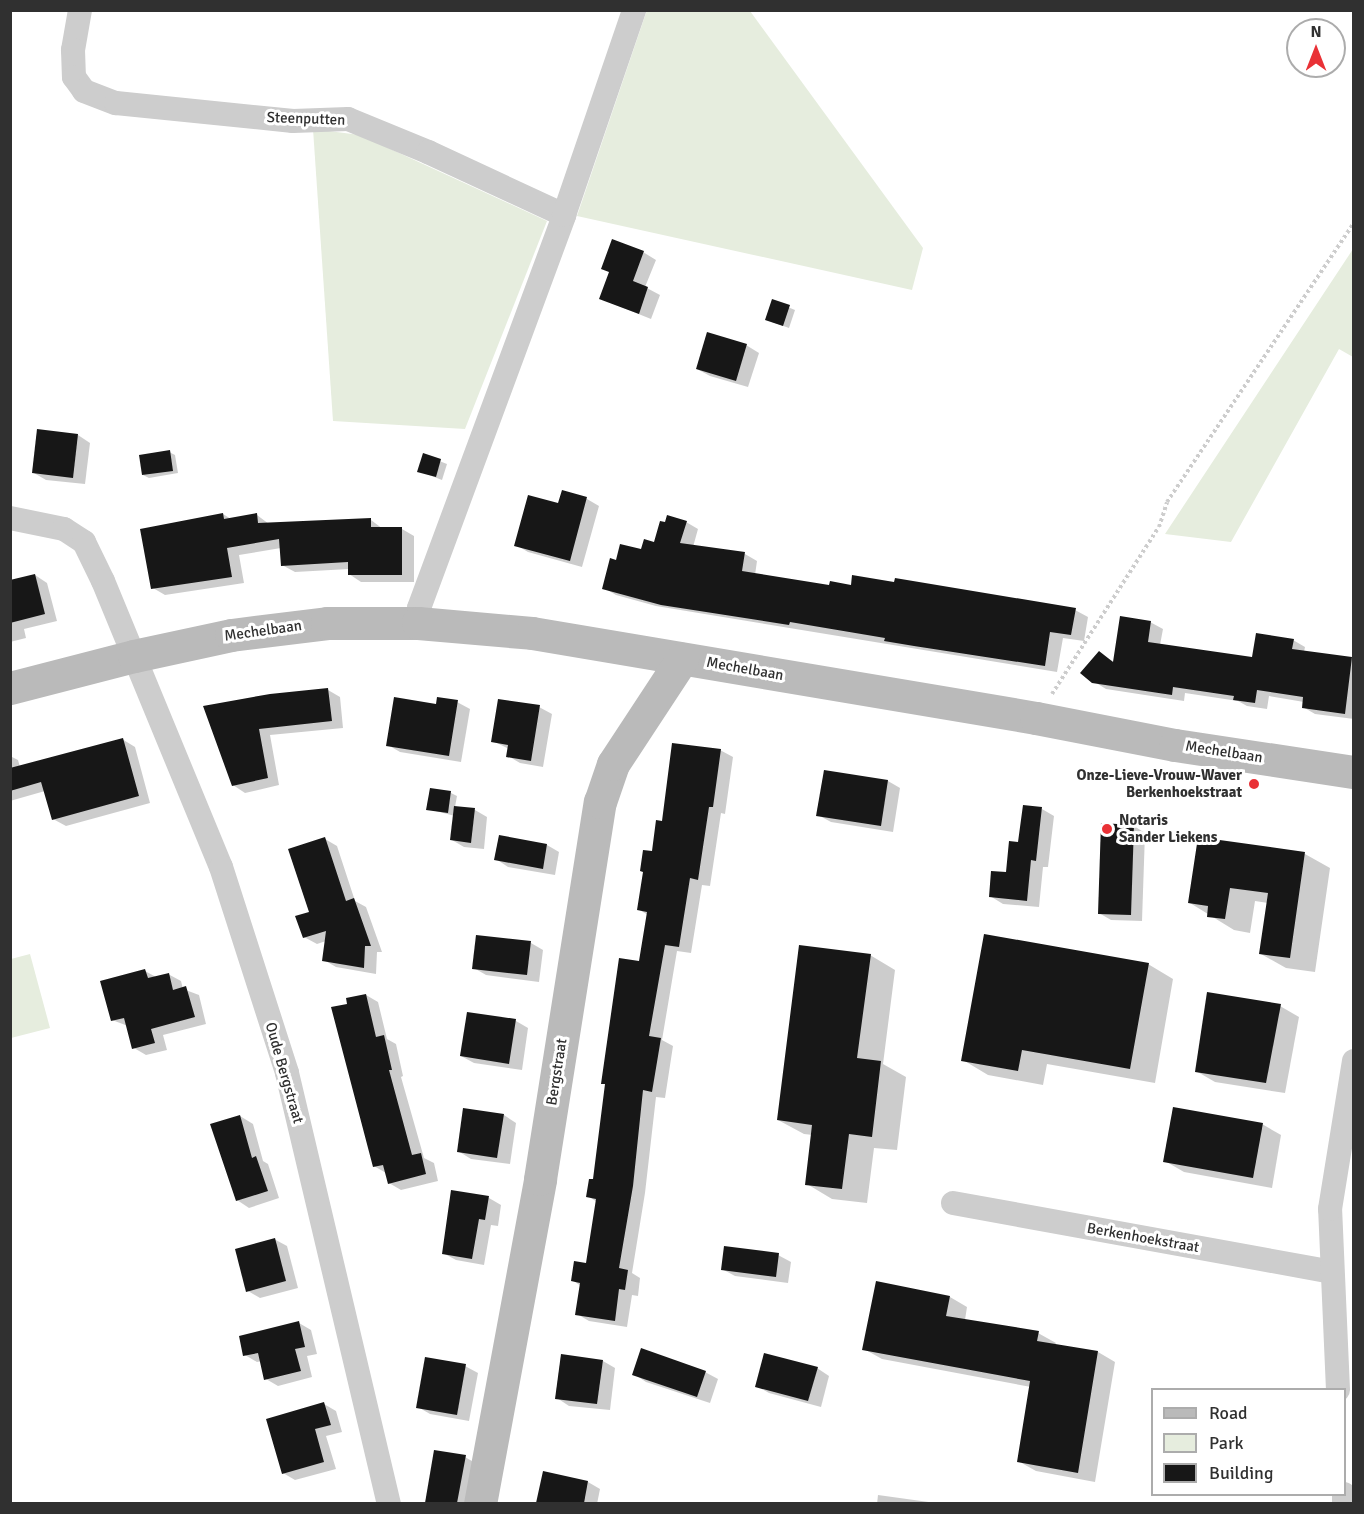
<!DOCTYPE html>
<style>
body{margin:0}
#map{position:relative;width:1364px;height:1514px;overflow:hidden;background:#fff;font-family:Signika,sans-serif}
div>[style]{position:absolute}
[style*='--x']{left:calc(var(--x)*1px);top:calc(var(--y)*1px);width:calc(var(--w)*1px);rotate:calc(var(--a)*1deg)}
.green>*{inset:0;background:#e6edde}
.shadow>*{inset:0;background:#0003}
.building>*{inset:0;background:#171717}
.path>*{height:4px;margin-top:-2px;transform-origin:0;background:repeating-linear-gradient(90deg,#cdcdcd 0 3px,transparent 0 6px)}
.street>*{height:24px;margin:-12px;padding:0 12px;transform-origin:12px;border-radius:12px;background:#cdcdcd}
.secondary>*{height:33px;margin:-16.5px;padding:0 16.5px;transform-origin:16.5px;border-radius:16.5px;background:#bababa}
.dots>*{width:16px;height:16px;translate:-50% -50%;box-sizing:border-box;border:3px solid #fff;border-radius:50%}
span{translate:-50% -50%;white-space:nowrap;text-align:center;line-height:1.15;-webkit-text-stroke:6px #fff;paint-order:stroke}
.street-label{font-size:15px;color:#303030}
.poi-label{font-size:15px;color:#303030;font-weight:700}
.right{translate:-100% -50%;text-align:right}
.left{translate:0 -50%;text-align:left}
.frame{position:absolute;inset:0;border:12px solid #303030;pointer-events:none}
.legend{position:absolute;left:1151px;top:1388px;width:195px;height:108px;box-sizing:border-box;background:#fff;border:2px solid #acacac;margin:0;padding:8px 10px;list-style:none;font-size:18px;color:#303030}
.legend li{display:flex;align-items:center;gap:12px;height:30px}
.legend b{width:30px;border:2px solid #acacac}
.north{position:absolute;left:1286px;top:18px;width:60px;height:60px;box-sizing:border-box;background:#fff;border:2px solid #acacac;border-radius:50%;rotate:0deg;font-size:16px;font-weight:700;line-height:24px;text-align:center;color:#303030}
.north::after{content:'';display:block;margin:auto;width:21px;height:27px;background:#e93136;clip-path:polygon(50% 0,100% 100%,50% 72%,0 100%)}
</style>
<div id="map">
<div class="green">
<div style="clip-path:polygon(647px 10px,750px 11px,923px 248px,912px 290px,577px 216px)"></div>
<div style="clip-path:polygon(313px 129px,360px 135px,547px 221px,465px 429px,333px 421px)"></div>
<div style="clip-path:polygon(1353px 249px,1353px 357px,1339px 349px,1231px 542px,1165px 534px)"></div>
<div style="clip-path:polygon(30px 954px,50px 1028px,11px 1038px,11px 959px)"></div>
</div>
<div class="shadow">
<div style="clip-path:polygon(643px 252px,656px 260px,645px 287px,660px 295px,651px 319px,601px 299px)"></div>
<div style="clip-path:polygon(773px 301px,795px 310px,789px 328px,772px 322px)"></div>
<div style="clip-path:polygon(746px 345px,759px 353px,748px 387px,710px 376px,697px 369px)"></div>
<div style="clip-path:polygon(78px 435px,90px 443px,85px 484px,46px 480px,34px 473px)"></div>
<div style="clip-path:polygon(169px 452px,175px 455px,178px 473px,149px 478px,143px 475px)"></div>
<div style="clip-path:polygon(424px 455px,447px 464px,442px 480px,419px 471px)"></div>
<div style="clip-path:polygon(563px 492px,587px 499px,599px 506px,582px 567px,528px 552px,516px 545px,559px 505px)"></div>
<div style="clip-path:polygon(223px 514px,231px 519px,257px 515px,269px 524px,371px 520px,383px 529px,402px 529px,414px 536px,414px 582px,361px 582px,349px 574px,349px 569px,295px 572px,282px 565px,281px 548px,239px 555px,244px 583px,165px 595px,153px 588px)"></div>
<div style="clip-path:polygon(686px 522px,698px 529px,693px 547px,745px 554px,757px 561px,755px 575px,831px 586px,1075px 610px,1088px 617px,1084px 641px,1063px 638px,1057px 672px,656px 606px,616px 595px,604px 588px,618px 561px,642px 551px)"></div>
<div style="clip-path:polygon(35px 575px,47px 583px,57px 621px,24px 629px,26px 638px,10px 642px,10px 581px)"></div>
<div style="clip-path:polygon(1150px 622px,1163px 629px,1160px 645px,1254px 659px,1293px 640px,1305px 647px,1304px 652px,1352px 659px,1354px 719px,1315px 714px,1303px 707px,1304px 702px,1269px 696px,1267px 709px,1247px 706px,1238px 701px,1185px 693px,1184px 701px,1106px 689px,1093px 681px,1099px 653px,1114px 662px)"></div>
<div style="clip-path:polygon(328px 690px,340px 697px,343px 728px,270px 735px,279px 785px,245px 793px,233px 785px,271px 695px)"></div>
<div style="clip-path:polygon(457px 702px,470px 709px,461px 762px,400px 752px,388px 745px,437px 706px)"></div>
<div style="clip-path:polygon(539px 707px,552px 714px,543px 767px,520px 763px,508px 756px,509px 749px,493px 741px)"></div>
<div style="clip-path:polygon(122px 739px,135px 747px,150px 803px,66px 826px,53px 819px,45px 791px,10px 801px,10px 756px,18px 760px,20px 767px)"></div>
<div style="clip-path:polygon(720px 750px,733px 757px,725px 814px,721px 813px,710px 886px,702px 885px,691px 953px,677px 951px,662px 1040px,673px 1046px,665px 1098px,656px 1097px,645px 1193px,632px 1273px,640px 1278px,638px 1296px,632px 1295px,627px 1327px,589px 1321px,577px 1314px,581px 1286px,572px 1280px,588px 1265px,597px 1202px,588px 1196px,594px 1181px,607px 1085px,602px 1083px,640px 963px,648px 915px,638px 909px,663px 822px)"></div>
<div style="clip-path:polygon(825px 771px,888px 781px,900px 788px,893px 832px,831px 822px,818px 815px)"></div>
<div style="clip-path:polygon(431px 790px,451px 793px,457px 796px,455px 807px,475px 810px,487px 817px,484px 849px,464px 847px,452px 840px,455px 816px,428px 809px)"></div>
<div style="clip-path:polygon(1042px 809px,1054px 816px,1048px 867px,1043px 867px,1039px 907px,1003px 904px,990px 896px,1007px 874px,1020px 844px)"></div>
<div style="clip-path:polygon(1134px 826px,1145px 833px,1142px 921px,1111px 920px,1099px 913px)"></div>
<div style="clip-path:polygon(325px 839px,337px 846px,355px 901px,366px 907px,382px 952px,377px 952px,376px 974px,336px 967px,324px 960px,326px 941px,317px 944px,304px 937px)"></div>
<div style="clip-path:polygon(1199px 839px,1305px 854px,1330px 868px,1315px 972px,1286px 968px,1261px 954px,1268px 903px,1255px 901px,1250px 933px,1234px 930px,1190px 903px)"></div>
<div style="clip-path:polygon(547px 845px,559px 852px,555px 875px,508px 867px,496px 859px)"></div>
<div style="clip-path:polygon(478px 936px,531px 943px,543px 950px,539px 982px,486px 975px,474px 968px)"></div>
<div style="clip-path:polygon(870px 955px,895px 970px,883px 1064px,906px 1077px,897px 1150px,874px 1148px,867px 1203px,832px 1199px,807px 1184px,813px 1135px,804px 1134px,778px 1120px)"></div>
<div style="clip-path:polygon(1148px 964px,1173px 979px,1155px 1083px,1047px 1064px,1043px 1085px,988px 1075px,963px 1060px)"></div>
<div style="clip-path:polygon(145px 971px,156px 977px,168px 974px,181px 981px,183px 989px,199px 995px,206px 1024px,163px 1035px,167px 1050px,146px 1055px,134px 1048px,128px 1026px,112px 1020px)"></div>
<div style="clip-path:polygon(366px 995px,378px 1002px,387px 1039px,396px 1044px,403px 1076px,401px 1077px,424px 1158px,434px 1163px,438px 1181px,401px 1190px,389px 1183px,386px 1173px,374px 1166px,349px 1005px)"></div>
<div style="clip-path:polygon(1280px 1006px,1299px 1017px,1285px 1093px,1215px 1082px,1196px 1071px)"></div>
<div style="clip-path:polygon(468px 1013px,516px 1021px,528px 1028px,522px 1070px,474px 1063px,461px 1056px)"></div>
<div style="clip-path:polygon(504px 1115px,516px 1123px,510px 1164px,471px 1159px,458px 1151px)"></div>
<div style="clip-path:polygon(240px 1116px,253px 1124px,263px 1161px,268px 1164px,279px 1198px,249px 1208px,237px 1200px)"></div>
<div style="clip-path:polygon(1262px 1124px,1281px 1135px,1272px 1188px,1184px 1172px,1165px 1161px)"></div>
<div style="clip-path:polygon(452px 1192px,489px 1198px,501px 1205px,498px 1226px,491px 1225px,484px 1265px,456px 1260px,443px 1253px)"></div>
<div style="clip-path:polygon(274px 1239px,287px 1246px,298px 1288px,260px 1298px,248px 1291px)"></div>
<div style="clip-path:polygon(778px 1255px,791px 1262px,788px 1283px,735px 1276px,722px 1269px)"></div>
<div style="clip-path:polygon(950px 1297px,967px 1307px,965px 1320px,1038px 1333px,1056px 1343px,1055px 1345px,1098px 1352px,1115px 1362px,1095px 1482px,1036px 1471px,1018px 1461px,1031px 1387px,882px 1359px,864px 1349px)"></div>
<div style="clip-path:polygon(299px 1323px,311px 1330px,317px 1354px,307px 1356px,312px 1377px,278px 1386px,266px 1379px,262px 1361px,257px 1362px,245px 1355px)"></div>
<div style="clip-path:polygon(603px 1361px,615px 1368px,610px 1410px,569px 1406px,557px 1398px)"></div>
<div style="clip-path:polygon(465px 1366px,478px 1373px,469px 1421px,430px 1414px,418px 1407px)"></div>
<div style="clip-path:polygon(817px 1368px,829px 1376px,821px 1407px,769px 1393px,757px 1386px)"></div>
<div style="clip-path:polygon(705px 1372px,718px 1379px,710px 1403px,646px 1382px,634px 1374px)"></div>
<div style="clip-path:polygon(324px 1404px,336px 1411px,342px 1432px,326px 1436px,336px 1469px,295px 1480px,283px 1473px)"></div>
<div style="clip-path:polygon(436px 1451px,465px 1457px,477px 1464px,470px 1504px,426px 1504px)"></div>
<div style="clip-path:polygon(544px 1473px,588px 1482px,600px 1489px,597px 1504px,538px 1504px)"></div>
<div style="clip-path:polygon(878px 1495px,943px 1504px,877px 1504px)"></div>
</div>
<div class="building">
<div style="clip-path:polygon(612px 239px,644px 251px,633px 281px,648px 287px,639px 314px,599px 299px,609px 272px,601px 269px)"></div>
<div style="clip-path:polygon(772px 299px,790px 305px,783px 326px,765px 320px)"></div>
<div style="clip-path:polygon(707px 332px,747px 344px,736px 381px,696px 369px)"></div>
<div style="clip-path:polygon(37px 429px,78px 434px,73px 478px,32px 473px)"></div>
<div style="clip-path:polygon(170px 450px,173px 471px,142px 475px,139px 455px)"></div>
<div style="clip-path:polygon(423px 453px,441px 459px,436px 477px,417px 472px)"></div>
<div style="clip-path:polygon(562px 490px,587px 497px,570px 561px,514px 546px,528px 495px,558px 503px)"></div>
<div style="clip-path:polygon(223px 513px,224px 519px,257px 513px,258px 523px,371px 518px,371px 527px,402px 527px,402px 575px,348px 575px,348px 562px,281px 566px,279px 539px,227px 548px,232px 577px,151px 589px,140px 529px)"></div>
<div style="clip-path:polygon(667px 515px,687px 521px,680px 543px,745px 552px,742px 571px,829px 585px,830px 581px,851px 585px,852px 575px,894px 582px,895px 578px,1076px 608px,1071px 635px,1050px 632px,1045px 666px,914px 646px,884px 641px,885px 638px,790px 622px,789px 625px,661px 605px,602px 589px,610px 558px,616px 560px,620px 544px,641px 549px,644px 539px,654px 542px,660px 521px,665px 522px)"></div>
<div style="clip-path:polygon(35px 574px,45px 614px,10px 623px,10px 580px)"></div>
<div style="clip-path:polygon(1120px 616px,1151px 621px,1148px 642px,1252px 657px,1256px 633px,1294px 639px,1292px 649px,1352px 657px,1345px 714px,1302px 708px,1303px 697px,1257px 690px,1255px 703px,1233px 700px,1234px 696px,1173px 687px,1172px 695px,1092px 683px,1080px 673px,1099px 651px,1113px 662px)"></div>
<div style="clip-path:polygon(328px 688px,332px 721px,259px 729px,268px 778px,232px 786px,203px 706px,270px 694px)"></div>
<div style="clip-path:polygon(394px 697px,436px 704px,437px 697px,458px 700px,449px 756px,386px 746px)"></div>
<div style="clip-path:polygon(498px 699px,540px 705px,531px 761px,506px 757px,508px 745px,491px 742px)"></div>
<div style="clip-path:polygon(123px 738px,139px 796px,52px 820px,41px 782px,10px 791px,10px 768px)"></div>
<div style="clip-path:polygon(672px 743px,721px 749px,713px 807px,709px 807px,698px 880px,690px 878px,679px 947px,665px 945px,649px 1036px,661px 1038px,652px 1092px,643px 1090px,633px 1186px,619px 1268px,628px 1270px,625px 1290px,619px 1289px,615px 1321px,575px 1315px,580px 1283px,571px 1281px,574px 1261px,586px 1263px,596px 1199px,586px 1197px,589px 1179px,593px 1179px,605px 1084px,601px 1084px,619px 958px,639px 961px,647px 912px,637px 910px,643px 872px,640px 871px,643px 850px,652px 851px,656px 820px,662px 821px)"></div>
<div style="clip-path:polygon(824px 770px,888px 780px,881px 826px,816px 816px)"></div>
<div style="clip-path:polygon(430px 788px,451px 791px,448px 813px,426px 810px)"></div>
<div style="clip-path:polygon(1023px 805px,1042px 807px,1036px 861px,1031px 860px,1027px 901px,989px 897px,991px 871px,1006px 872px,1009px 841px,1018px 842px)"></div>
<div style="clip-path:polygon(454px 806px,475px 808px,471px 843px,450px 840px)"></div>
<div style="clip-path:polygon(1101px 823px,1134px 825px,1131px 915px,1098px 914px)"></div>
<div style="clip-path:polygon(499px 835px,547px 844px,543px 869px,494px 860px)"></div>
<div style="clip-path:polygon(325px 837px,346px 901px,354px 898px,371px 946px,365px 946px,364px 968px,322px 961px,326px 931px,303px 938px,295px 916px,309px 912px,288px 849px)"></div>
<div style="clip-path:polygon(1198px 837px,1305px 852px,1290px 958px,1259px 954px,1268px 893px,1230px 888px,1225px 919px,1207px 917px,1208px 906px,1188px 903px)"></div>
<div style="clip-path:polygon(984px 934px,1149px 963px,1130px 1069px,1022px 1050px,1018px 1071px,961px 1061px)"></div>
<div style="clip-path:polygon(476px 935px,531px 941px,527px 975px,472px 969px)"></div>
<div style="clip-path:polygon(799px 945px,871px 954px,857px 1058px,881px 1061px,872px 1137px,849px 1134px,842px 1189px,805px 1185px,812px 1125px,777px 1120px)"></div>
<div style="clip-path:polygon(145px 969px,148px 978px,169px 973px,173px 990px,186px 986px,195px 1017px,151px 1029px,155px 1043px,132px 1049px,124px 1018px,111px 1021px,100px 981px)"></div>
<div style="clip-path:polygon(1207px 992px,1281px 1004px,1266px 1083px,1195px 1072px)"></div>
<div style="clip-path:polygon(366px 994px,376px 1037px,384px 1035px,392px 1070px,389px 1070px,412px 1155px,421px 1153px,426px 1174px,388px 1184px,383px 1165px,373px 1167px,331px 1007px,347px 1004px,346px 998px)"></div>
<div style="clip-path:polygon(467px 1012px,516px 1019px,509px 1064px,460px 1056px)"></div>
<div style="clip-path:polygon(1173px 1107px,1263px 1123px,1253px 1178px,1163px 1162px)"></div>
<div style="clip-path:polygon(463px 1108px,504px 1114px,497px 1158px,457px 1152px)"></div>
<div style="clip-path:polygon(240px 1115px,252px 1158px,256px 1156px,268px 1191px,236px 1201px,210px 1124px)"></div>
<div style="clip-path:polygon(451px 1190px,489px 1196px,485px 1220px,479px 1219px,472px 1259px,442px 1254px)"></div>
<div style="clip-path:polygon(275px 1238px,286px 1281px,246px 1292px,235px 1249px)"></div>
<div style="clip-path:polygon(724px 1246px,779px 1253px,776px 1277px,721px 1270px)"></div>
<div style="clip-path:polygon(876px 1281px,950px 1296px,946px 1316px,1039px 1331px,1037px 1341px,1098px 1351px,1078px 1473px,1017px 1462px,1030px 1381px,862px 1350px)"></div>
<div style="clip-path:polygon(299px 1321px,305px 1347px,295px 1349px,301px 1371px,264px 1380px,258px 1353px,243px 1356px,239px 1336px)"></div>
<div style="clip-path:polygon(641px 1348px,706px 1371px,697px 1397px,632px 1375px)"></div>
<div style="clip-path:polygon(764px 1353px,818px 1367px,808px 1401px,755px 1387px)"></div>
<div style="clip-path:polygon(561px 1354px,603px 1360px,597px 1404px,555px 1399px)"></div>
<div style="clip-path:polygon(425px 1357px,466px 1364px,457px 1415px,416px 1408px)"></div>
<div style="clip-path:polygon(324px 1402px,331px 1425px,315px 1429px,324px 1462px,282px 1474px,266px 1419px)"></div>
<div style="clip-path:polygon(434px 1450px,466px 1455px,457px 1503px,425px 1503px)"></div>
<div style="clip-path:polygon(543px 1471px,588px 1481px,584px 1503px,536px 1503px)"></div>
</div>
<div class="path">
<div style="--x:1052;--y:694;--w:198;--a:-57.4"></div>
<div style="--x:1159;--y:527;--w:26;--a:-72"></div>
<div style="--x:1167;--y:502;--w:336;--a:-56.2"></div>
</div>
<div class="street">
<div style="--x:80;--y:10;--w:41;--a:99.9"></div>
<div style="--x:73;--y:50;--w:27;--a:88"></div>
<div style="--x:74;--y:77;--w:17;--a:54"></div>
<div style="--x:84;--y:91;--w:34;--a:21"></div>
<div style="--x:116;--y:103;--w:178;--a:5.8"></div>
<div style="--x:293;--y:121;--w:55;--a:-2.1"></div>
<div style="--x:348;--y:119;--w:87;--a:22.4"></div>
<div style="--x:428;--y:152;--w:150;--a:24.9"></div>
<div style="--x:10;--y:518;--w:55;--a:11.5"></div>
<div style="--x:64;--y:529;--w:24;--a:33"></div>
<div style="--x:84;--y:542;--w:43;--a:64"></div>
<div style="--x:103;--y:581;--w:309;--a:67.6"></div>
<div style="--x:221;--y:867;--w:216;--a:72.2"></div>
<div style="--x:287;--y:1073;--w:443;--a:76.7"></div>
<div style="--x:418;--y:623;--w:15;--a:-86"></div>
<div style="--x:419;--y:608;--w:419;--a:-69.7"></div>
<div style="--x:564;--y:215;--w:217;--a:-71.1"></div>
<div style="--x:953;--y:1203;--w:385;--a:10.3"></div>
<div style="--x:1338;--y:1390;--w:181;--a:-92.5"></div>
<div style="--x:1330;--y:1209;--w:150;--a:-80.8"></div>
<div style="--x:1344;--y:1494;--w:10;--a:90"></div>
</div>
<div class="secondary">
<div style="--x:10;--y:688;--w:128;--a:-14.5"></div>
<div style="--x:134;--y:656;--w:99;--a:-12.2"></div>
<div style="--x:231;--y:635;--w:97;--a:-7.1"></div>
<div style="--x:327;--y:623;--w:91;--a:0"></div>
<div style="--x:418;--y:623;--w:114;--a:5"></div>
<div style="--x:532;--y:633;--w:511;--a:9.57"></div>
<div style="--x:1036;--y:718;--w:142;--a:11"></div>
<div style="--x:1175;--y:745;--w:181;--a:8.6"></div>
<div style="--x:480;--y:1504;--w:330;--a:-79.5"></div>
<div style="--x:540;--y:1179;--w:382;--a:-81"></div>
<div style="--x:600;--y:802;--w:40;--a:-71.1"></div>
<div style="--x:613;--y:764;--w:126;--a:-56.7"></div>
</div>
<div class="dots">
<div style="left:1254px;top:784px;background:#e93136"></div>
<div style="left:1107px;top:829px;background:#e93136"></div>
</div>
<div class="street-label">
<span style="left:306px;top:119px;rotate:2deg">Steenputten</span>
<span style="left:263px;top:631px;rotate:-8deg">Mechelbaan</span>
<span style="left:745px;top:669px;rotate:10deg">Mechelbaan</span>
<span style="left:1224px;top:752px;rotate:9deg">Mechelbaan</span>
<span style="left:557px;top:1072px;rotate:-81deg">Bergstraat</span>
<span style="left:284px;top:1073px;rotate:74deg">Oude Bergstraat</span>
<span style="left:1143px;top:1238px;rotate:10deg">Berkenhoekstraat</span>
</div>
<div class="poi-label">
<span class="right" style="left:1242px;top:784px">Onze-Lieve-Vrouw-Waver<br>Berkenhoekstraat</span>
<span class="left" style="left:1119px;top:829px">Notaris<br>Sander Liekens</span>
</div>
<div class="frame"></div>
<ul class="legend">
<li><b style="height:8px;background:#bababa"></b>Road</li>
<li><b style="height:16px;background:#e6edde"></b>Park</li>
<li><b style="height:16px;background:#171717"></b>Building</li>
</ul>
<div class="north">N</div>
</div>
